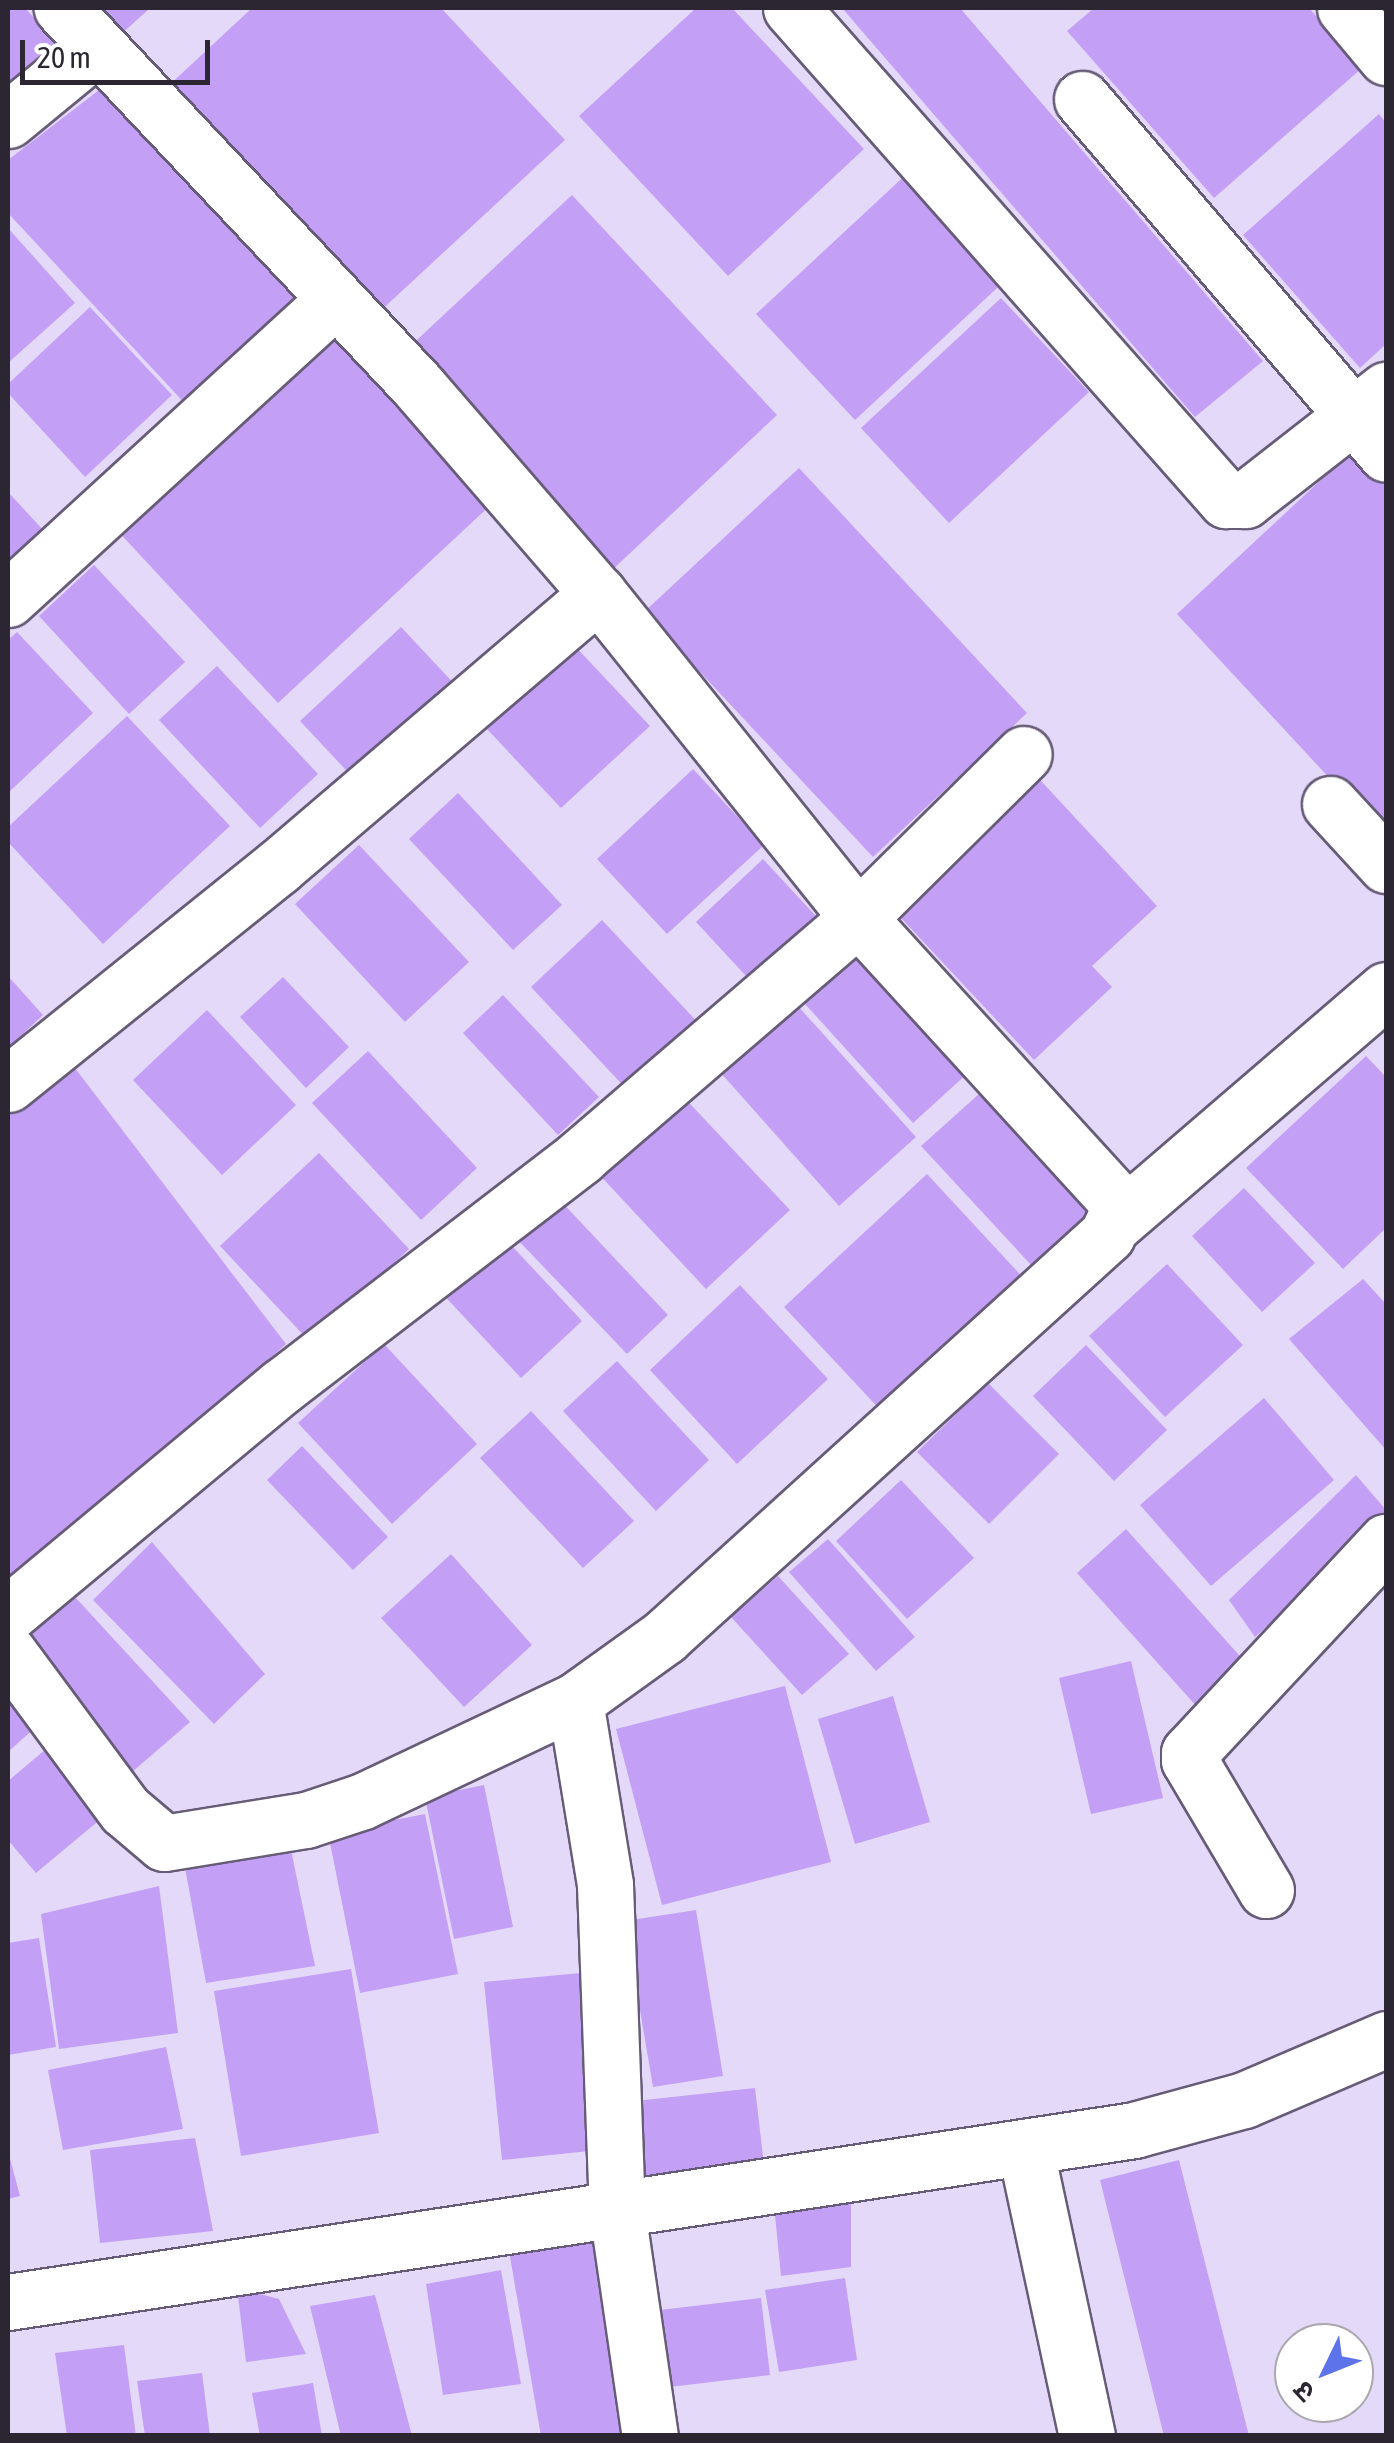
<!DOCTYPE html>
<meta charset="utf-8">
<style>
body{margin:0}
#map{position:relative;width:1394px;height:2443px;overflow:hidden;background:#e5d9f9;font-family:"Asap Condensed","Noto Sans Devanagari",sans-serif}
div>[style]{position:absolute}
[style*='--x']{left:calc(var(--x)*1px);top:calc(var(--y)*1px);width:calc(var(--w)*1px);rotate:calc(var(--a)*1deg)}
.building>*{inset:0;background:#c3a0f5}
.roads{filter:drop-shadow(2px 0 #675c77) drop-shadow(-2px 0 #675c77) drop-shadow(0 2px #675c77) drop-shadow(0 -2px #675c77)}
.minor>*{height:55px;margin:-27.5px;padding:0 27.5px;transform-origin:27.5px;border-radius:27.5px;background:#fff}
span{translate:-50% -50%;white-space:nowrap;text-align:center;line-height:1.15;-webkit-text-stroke:8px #fff;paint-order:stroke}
.frame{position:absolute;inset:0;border:10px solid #2b2632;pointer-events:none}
.north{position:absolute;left:1274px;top:2323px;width:100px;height:100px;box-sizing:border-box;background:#fff;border:2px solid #aaa8ad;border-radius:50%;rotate:227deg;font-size:28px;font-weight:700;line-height:40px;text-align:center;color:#2b2632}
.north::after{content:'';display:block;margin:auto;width:35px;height:45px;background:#5d73ea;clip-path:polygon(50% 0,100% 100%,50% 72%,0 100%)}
.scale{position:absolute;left:20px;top:40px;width:190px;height:45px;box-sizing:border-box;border:5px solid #2b2632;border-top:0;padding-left:12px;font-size:30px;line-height:35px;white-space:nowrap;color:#2b2632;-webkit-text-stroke:8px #fff;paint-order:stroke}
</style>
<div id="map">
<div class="building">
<div style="clip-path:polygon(8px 8px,25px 8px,57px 43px,8px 88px)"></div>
<div style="clip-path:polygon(89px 8px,150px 8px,117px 38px)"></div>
<div style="clip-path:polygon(252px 8px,441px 8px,565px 140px,376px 315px,165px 89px)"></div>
<div style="clip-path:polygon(696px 8px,732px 8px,864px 149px,728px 276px,579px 116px)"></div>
<div style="clip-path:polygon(842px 8px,960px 8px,1263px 361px,1195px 417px)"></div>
<div style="clip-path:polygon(1094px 8px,1309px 8px,1362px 68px,1214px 198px,1067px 31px)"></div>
<div style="clip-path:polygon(103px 87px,306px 303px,190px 409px,8px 213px,8px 160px)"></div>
<div style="clip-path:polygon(1379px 114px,1386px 123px,1386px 344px,1360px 368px,1243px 235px)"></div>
<div style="clip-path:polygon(912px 169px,1011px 275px,855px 420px,756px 314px)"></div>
<div style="clip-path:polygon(572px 195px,777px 415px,610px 572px,404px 352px)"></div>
<div style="clip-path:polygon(8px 228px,75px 303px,8px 363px)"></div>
<div style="clip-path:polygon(1001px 298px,1089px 392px,949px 523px,861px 428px)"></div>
<div style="clip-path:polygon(90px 307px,172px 395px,85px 477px,8px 393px,8px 384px)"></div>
<div style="clip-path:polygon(330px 333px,495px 501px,278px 703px,113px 526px)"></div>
<div style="clip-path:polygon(1352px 451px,1386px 487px,1386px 839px,1177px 614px)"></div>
<div style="clip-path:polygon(799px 468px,1027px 713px,873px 857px,644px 612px)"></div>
<div style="clip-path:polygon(8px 492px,45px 532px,8px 567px)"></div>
<div style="clip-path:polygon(94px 565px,185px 662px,129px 714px,39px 616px)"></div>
<div style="clip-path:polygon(401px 627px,460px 690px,359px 784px,300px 721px)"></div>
<div style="clip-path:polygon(17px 632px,93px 713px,8px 793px,8px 640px)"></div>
<div style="clip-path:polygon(574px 645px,650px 726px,561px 808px,486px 728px)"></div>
<div style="clip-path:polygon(217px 666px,318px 774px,260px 828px,159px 720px)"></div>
<div style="clip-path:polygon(127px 716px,230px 826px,103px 944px,8px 842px,8px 827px)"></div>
<div style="clip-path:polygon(693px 769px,764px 845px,667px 934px,597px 859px)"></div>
<div style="clip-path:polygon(1030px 769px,1157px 906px,1092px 966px,1112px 987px,1034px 1060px,887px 903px)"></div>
<div style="clip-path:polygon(458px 793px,562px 905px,513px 950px,409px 839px)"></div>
<div style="clip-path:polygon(359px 845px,469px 962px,405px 1022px,295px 904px)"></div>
<div style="clip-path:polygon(763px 859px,826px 927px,759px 990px,696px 922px)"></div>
<div style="clip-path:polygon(602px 920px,703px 1028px,632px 1095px,531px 987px)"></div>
<div style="clip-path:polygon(863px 932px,981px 1061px,913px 1123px,796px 994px)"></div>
<div style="clip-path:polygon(8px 976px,43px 1015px,8px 1048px)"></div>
<div style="clip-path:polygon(283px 977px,349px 1047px,306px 1088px,240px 1017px)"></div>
<div style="clip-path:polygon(503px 995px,599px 1097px,558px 1135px,463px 1033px)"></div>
<div style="clip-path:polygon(788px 995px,916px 1137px,839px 1206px,712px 1063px)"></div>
<div style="clip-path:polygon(207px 1010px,296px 1105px,222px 1175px,133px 1080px)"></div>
<div style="clip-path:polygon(368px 1051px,477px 1168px,421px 1220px,312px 1103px)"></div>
<div style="clip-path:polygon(1366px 1056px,1386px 1077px,1386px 1228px,1343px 1269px,1246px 1168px)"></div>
<div style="clip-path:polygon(68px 1059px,286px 1344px,8px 1591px,8px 1111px)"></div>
<div style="clip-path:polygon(989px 1085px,1099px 1203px,1032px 1266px,921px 1146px)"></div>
<div style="clip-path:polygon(678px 1091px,790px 1210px,706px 1289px,594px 1169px)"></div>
<div style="clip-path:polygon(319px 1153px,409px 1249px,310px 1342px,220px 1246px)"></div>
<div style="clip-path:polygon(927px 1174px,1029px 1284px,887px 1417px,784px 1307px)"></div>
<div style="clip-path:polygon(1244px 1188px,1315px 1263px,1262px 1312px,1192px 1236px)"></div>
<div style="clip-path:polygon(557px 1197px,668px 1315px,627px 1354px,515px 1237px)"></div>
<div style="clip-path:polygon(499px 1232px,582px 1321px,521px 1378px,438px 1289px)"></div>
<div style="clip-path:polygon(1167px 1264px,1243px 1345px,1165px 1417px,1089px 1336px)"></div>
<div style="clip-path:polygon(1363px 1279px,1386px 1304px,1386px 1450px,1289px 1339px)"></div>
<div style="clip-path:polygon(740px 1285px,828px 1379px,737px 1464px,650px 1370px)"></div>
<div style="clip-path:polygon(384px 1344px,477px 1444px,392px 1524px,298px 1423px)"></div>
<div style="clip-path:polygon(1086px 1345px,1167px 1430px,1114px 1481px,1033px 1396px)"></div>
<div style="clip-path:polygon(617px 1361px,709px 1460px,656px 1511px,563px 1411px)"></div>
<div style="clip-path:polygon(988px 1383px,1059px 1454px,989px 1524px,917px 1452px)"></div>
<div style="clip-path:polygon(1264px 1398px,1334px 1480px,1211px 1586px,1140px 1505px)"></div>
<div style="clip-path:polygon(531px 1411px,634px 1521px,583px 1568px,480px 1458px)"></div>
<div style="clip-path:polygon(302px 1446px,388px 1537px,353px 1570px,267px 1480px)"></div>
<div style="clip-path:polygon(1356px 1475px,1386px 1510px,1386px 1518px,1255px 1637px,1229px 1600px)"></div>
<div style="clip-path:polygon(901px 1480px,974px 1558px,907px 1619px,836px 1541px)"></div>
<div style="clip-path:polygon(1126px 1529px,1247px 1664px,1198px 1708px,1077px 1573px)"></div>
<div style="clip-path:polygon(828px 1539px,915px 1637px,876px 1671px,789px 1572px)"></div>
<div style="clip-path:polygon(152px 1542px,265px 1674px,214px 1724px,93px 1600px)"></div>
<div style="clip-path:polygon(451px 1554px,532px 1645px,464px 1707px,381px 1618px)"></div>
<div style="clip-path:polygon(778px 1576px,849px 1654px,802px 1695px,731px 1617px)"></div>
<div style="clip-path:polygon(64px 1585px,190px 1722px,131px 1773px,8px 1636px)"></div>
<div style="clip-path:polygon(1131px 1661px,1163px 1798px,1091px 1814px,1059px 1678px)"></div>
<div style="clip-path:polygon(785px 1686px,831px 1862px,662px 1905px,616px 1729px)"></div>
<div style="clip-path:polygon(8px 1691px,37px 1726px,8px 1752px)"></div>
<div style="clip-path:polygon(893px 1696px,930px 1822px,855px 1844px,818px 1719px)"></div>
<div style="clip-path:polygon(46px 1749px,102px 1818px,36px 1873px,8px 1840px,8px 1781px)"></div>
<div style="clip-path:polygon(484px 1785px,513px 1927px,454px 1939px,425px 1797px)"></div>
<div style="clip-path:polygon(425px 1814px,458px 1974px,360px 1993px,328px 1833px)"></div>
<div style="clip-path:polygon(290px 1845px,315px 1966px,206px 1983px,184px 1862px)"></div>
<div style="clip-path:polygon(159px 1886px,178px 2033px,59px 2049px,41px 1914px)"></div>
<div style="clip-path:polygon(696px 1910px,723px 2076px,653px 2087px,625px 1921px)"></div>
<div style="clip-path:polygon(39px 1938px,56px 2047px,8px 2055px,8px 1943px)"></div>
<div style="clip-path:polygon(351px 1969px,379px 2133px,241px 2156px,214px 1991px)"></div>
<div style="clip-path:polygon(581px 1973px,599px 2150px,502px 2160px,484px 1982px)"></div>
<div style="clip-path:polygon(166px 2047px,183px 2129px,63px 2150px,48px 2070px)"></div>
<div style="clip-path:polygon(755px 2088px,764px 2165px,635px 2180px,626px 2102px)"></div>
<div style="clip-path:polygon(195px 2138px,213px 2231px,100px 2243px,90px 2150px)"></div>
<div style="clip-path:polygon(8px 2151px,20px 2196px,8px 2199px)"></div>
<div style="clip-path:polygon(1179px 2160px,1249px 2436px,1164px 2436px,1100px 2180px)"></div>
<div style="clip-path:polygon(851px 2196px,851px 2267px,781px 2276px,774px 2205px)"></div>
<div style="clip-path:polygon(594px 2237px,627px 2436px,541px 2436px,509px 2251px)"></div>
<div style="clip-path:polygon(501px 2270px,521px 2384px,443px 2395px,426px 2284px)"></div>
<div style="clip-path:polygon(845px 2278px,857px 2360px,779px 2372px,765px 2290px)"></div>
<div style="clip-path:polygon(237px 2288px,279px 2299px,306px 2354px,246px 2362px)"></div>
<div style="clip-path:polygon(375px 2295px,412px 2436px,341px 2436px,310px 2306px)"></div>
<div style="clip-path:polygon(761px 2298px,770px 2375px,653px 2389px,643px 2312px)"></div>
<div style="clip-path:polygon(124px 2345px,136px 2436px,67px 2436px,55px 2353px)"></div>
<div style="clip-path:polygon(202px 2373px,210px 2436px,145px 2436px,137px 2381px)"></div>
<div style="clip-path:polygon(313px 2383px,322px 2436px,260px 2436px,252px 2393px)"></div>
</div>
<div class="roads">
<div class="minor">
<div style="--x:791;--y:8;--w:657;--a:48.52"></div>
<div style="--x:1226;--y:500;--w:19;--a:0"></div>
<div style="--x:1245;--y:500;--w:179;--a:-38"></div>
<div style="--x:1345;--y:8;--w:64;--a:50.1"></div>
<div style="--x:1082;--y:99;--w:467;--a:49.4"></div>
<div style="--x:8;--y:120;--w:115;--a:-39.4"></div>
<div style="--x:8;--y:599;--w:444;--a:-42.5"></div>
<div style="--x:1330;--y:804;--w:83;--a:47.4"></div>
<div style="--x:8;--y:1084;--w:346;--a:-38.8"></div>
<div style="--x:278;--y:867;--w:421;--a:-40.5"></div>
<div style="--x:1115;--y:1223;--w:357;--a:-40.7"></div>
<div style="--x:8;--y:1614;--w:356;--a:-39.8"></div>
<div style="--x:282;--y:1386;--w:376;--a:-37.5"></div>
<div style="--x:580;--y:1157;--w:367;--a:-40.7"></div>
<div style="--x:858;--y:918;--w:233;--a:-44.7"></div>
<div style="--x:8;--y:1652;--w:197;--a:53.5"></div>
<div style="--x:125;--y:1810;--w:51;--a:40.2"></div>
<div style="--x:164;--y:1843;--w:144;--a:-9.2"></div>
<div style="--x:306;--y:1820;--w:60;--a:-18.4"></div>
<div style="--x:363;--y:1801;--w:234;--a:-25.3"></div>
<div style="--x:575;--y:1701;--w:110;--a:-35.7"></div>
<div style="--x:664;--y:1637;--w:598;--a:-42.22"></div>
<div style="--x:1107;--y:1235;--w:26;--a:-65"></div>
<div style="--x:1118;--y:1211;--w:15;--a:-110"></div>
<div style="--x:1113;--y:1197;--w:378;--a:-132.4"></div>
<div style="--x:858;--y:918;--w:415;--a:-128.7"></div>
<div style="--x:598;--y:594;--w:274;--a:-130.9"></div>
<div style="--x:419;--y:387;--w:521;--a:-133.29"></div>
<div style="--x:575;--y:1701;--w:186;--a:80.7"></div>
<div style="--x:605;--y:1885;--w:326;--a:87.9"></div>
<div style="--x:617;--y:2211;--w:227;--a:81.7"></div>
<div style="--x:1266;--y:1890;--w:151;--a:-120.6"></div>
<div style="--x:1189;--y:1760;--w:7;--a:-90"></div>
<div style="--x:1189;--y:1753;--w:289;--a:-47"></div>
<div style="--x:1025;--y:2147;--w:296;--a:77.9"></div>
<div style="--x:8;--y:2302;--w:1139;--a:-8.68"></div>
<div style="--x:1134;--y:2130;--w:114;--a:-15.3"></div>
<div style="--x:1244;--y:2100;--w:155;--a:-23.2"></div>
</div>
</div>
<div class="frame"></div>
<div class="north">उ</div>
<div class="scale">20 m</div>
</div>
